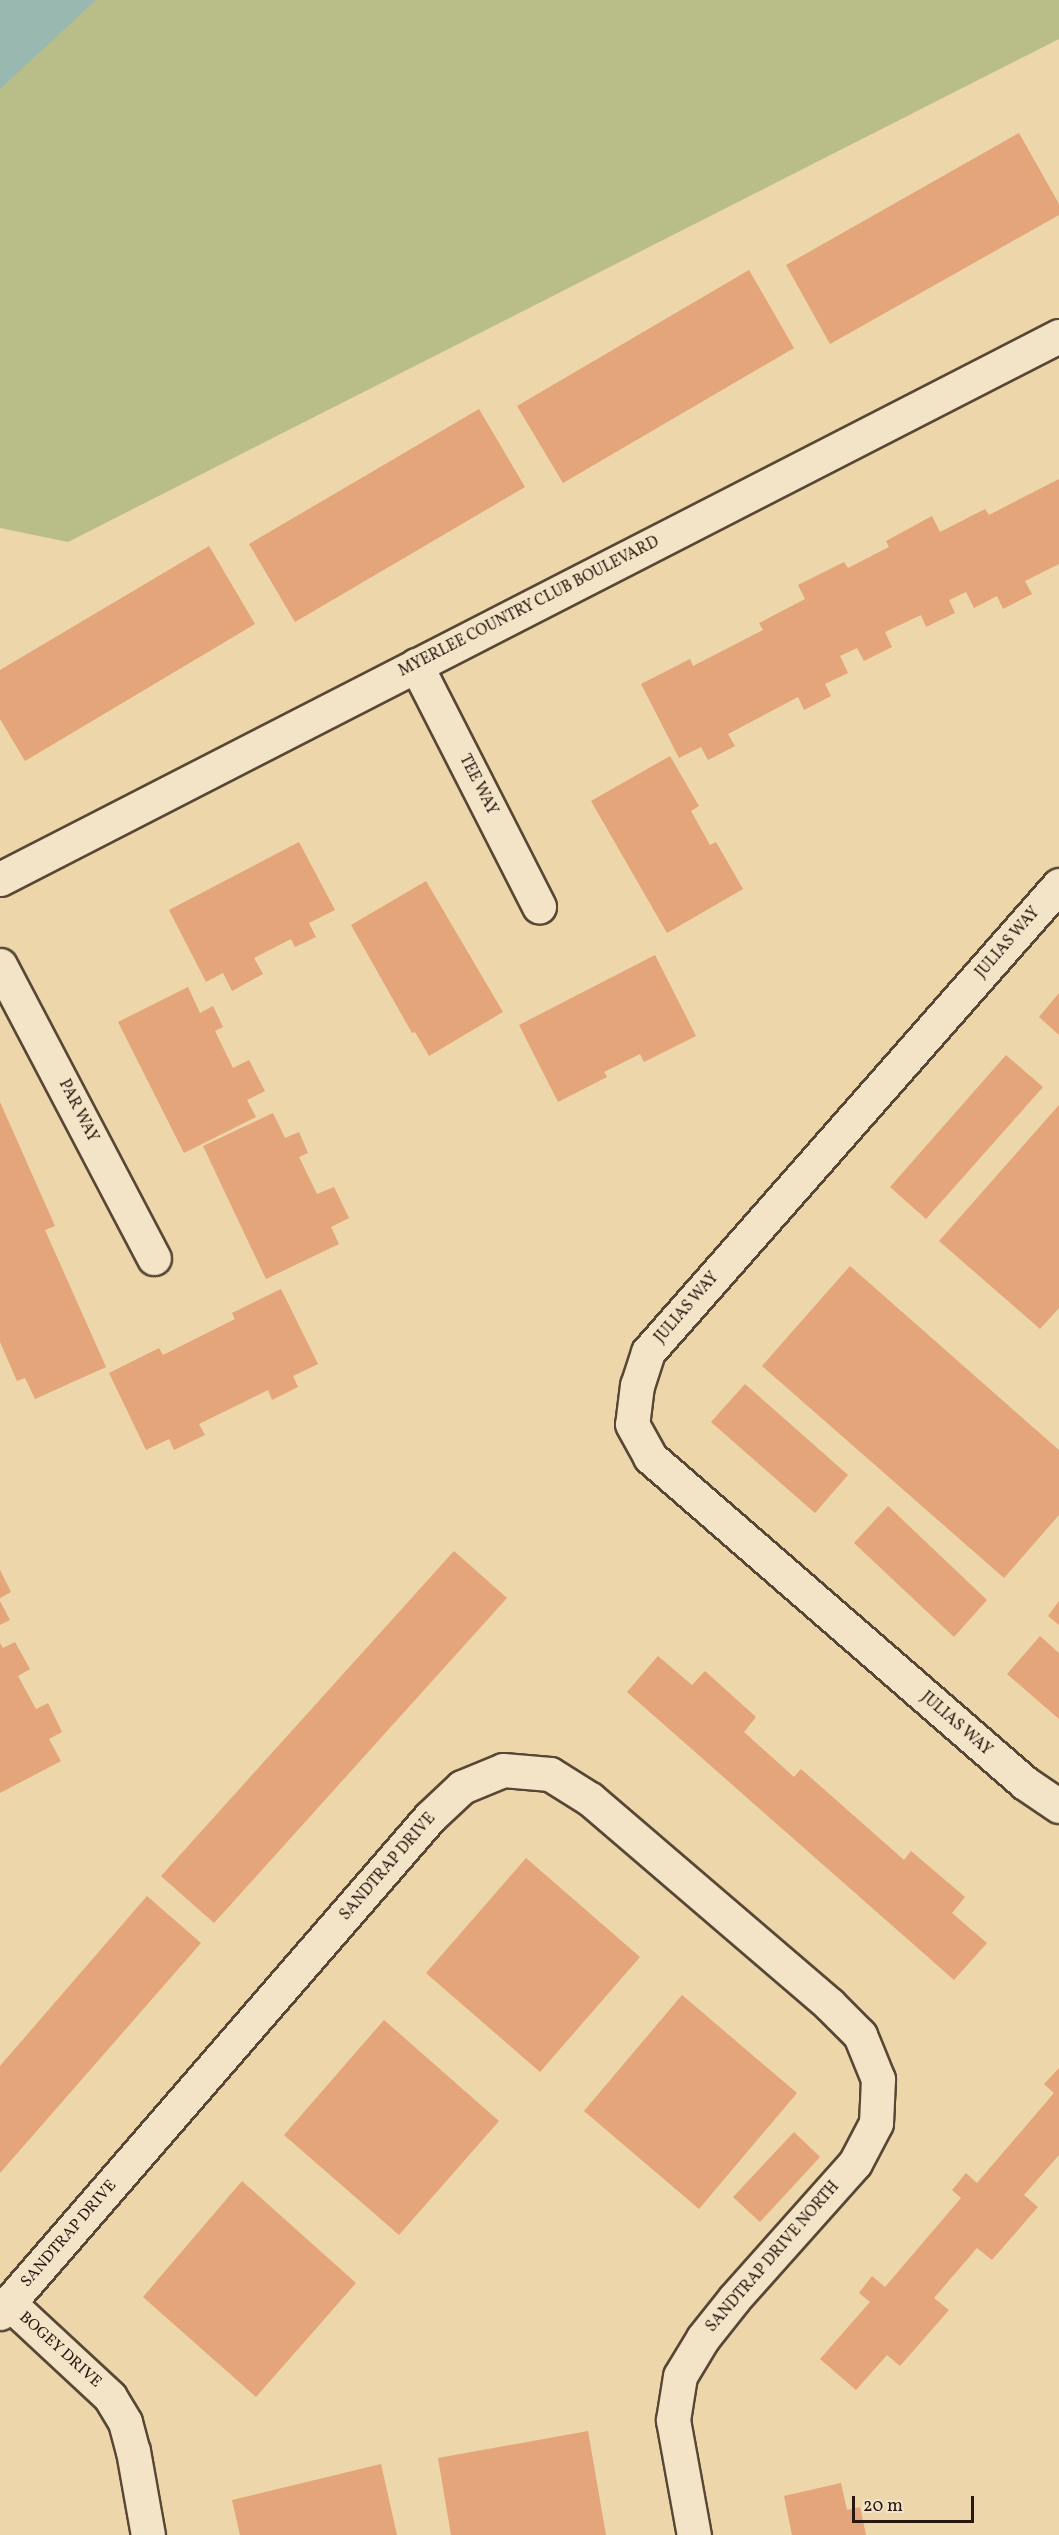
<!DOCTYPE html>
<style>
body{margin:0}
#map{position:relative;width:1059px;height:2535px;overflow:hidden;background:#ecd6aa;font-family:Vollkorn,serif}
div>[style]{position:absolute}
[style*='--x']{left:calc(var(--x)*1px);top:calc(var(--y)*1px);width:calc(var(--w)*1px);rotate:calc(var(--a)*1deg)}
.green>*{inset:0;background:#b9bd87}
.water>*{inset:0;background:#99b8af}
.building>*{inset:0;background:#e3a579}
.roads{filter:drop-shadow(2px 0 #584735) drop-shadow(-2px 0 #584735) drop-shadow(0 2px #584735) drop-shadow(0 -2px #584735)}
.minor>*{height:33px;margin:-16.5px;padding:0 16.5px;transform-origin:16.5px;border-radius:16.5px;background:#f3e4c8}
span{translate:-50% -50%;white-space:nowrap;text-align:center;line-height:1.15;-webkit-text-stroke:4.5px #f3e4c8;paint-order:stroke}
.street-label{font-size:16px;color:#27170e}
.scale{position:absolute;left:852px;top:2496px;width:122px;height:27px;box-sizing:border-box;border:3px solid #27170e;border-top:0;padding-left:8px;font-size:18px;line-height:21px;white-space:nowrap;color:#27170e;-webkit-text-stroke:4px #f3e4c8;paint-order:stroke}
</style>
<div id="map">
<div class="green">
<div style="clip-path:polygon(0 0,1059px 0,1059px 39px,68px 542px,0 528px)"></div>
</div>
<div class="water">
<div style="clip-path:polygon(0 0,96px 0,0 89px)"></div>
</div>
<div class="building">
<div style="clip-path:polygon(1019px 133px,1059px 204px,1059px 215px,830px 344px,786px 265px)"></div>
<div style="clip-path:polygon(749px 270px,794px 348px,563px 483px,517px 406px)"></div>
<div style="clip-path:polygon(479px 409px,525px 487px,295px 622px,249px 544px)"></div>
<div style="clip-path:polygon(1059px 479px,1059px 564px,1025px 581px,1032px 594px,1003px 609px,997px 596px,974px 608px,966px 592px,949px 600px,955px 613px,926px 627px,921px 615px,885px 632px,892px 647px,864px 661px,857px 648px,840px 656px,848px 673px,825px 684px,831px 696px,804px 710px,798px 697px,728px 734px,735px 746px,708px 760px,701px 747px,679px 758px,641px 684px,690px 659px,693px 666px,763px 630px,759px 623px,805px 599px,798px 585px,844px 562px,848px 568px,889px 547px,886px 541px,932px 516px,940px 532px,985px 509px,989px 515px)"></div>
<div style="clip-path:polygon(209px 546px,255px 624px,25px 761px,0 719px,0 670px)"></div>
<div style="clip-path:polygon(670px 756px,699px 806px,691px 811px,710px 845px,716px 842px,743px 889px,667px 933px,591px 801px)"></div>
<div style="clip-path:polygon(299px 842px,335px 910px,309px 923px,316px 937px,295px 947px,291px 939px,254px 958px,263px 974px,232px 991px,223px 973px,206px 982px,169px 910px)"></div>
<div style="clip-path:polygon(426px 881px,503px 1012px,429px 1056px,415px 1032px,412px 1033px,351px 925px)"></div>
<div style="clip-path:polygon(655px 955px,696px 1036px,644px 1062px,640px 1054px,604px 1072px,607px 1077px,558px 1102px,519px 1025px)"></div>
<div style="clip-path:polygon(188px 987px,200px 1013px,213px 1006px,223px 1027px,215px 1031px,233px 1068px,249px 1060px,265px 1091px,247px 1100px,256px 1117px,184px 1153px,118px 1022px)"></div>
<div style="clip-path:polygon(1059px 993px,1059px 1035px,1039px 1017px)"></div>
<div style="clip-path:polygon(1006px 1055px,1043px 1087px,926px 1219px,890px 1187px)"></div>
<div style="clip-path:polygon(0 1102px,55px 1226px,45px 1230px,106px 1367px,35px 1399px,25px 1378px,17px 1381px,0 1342px)"></div>
<div style="clip-path:polygon(1059px 1105px,1059px 1308px,1040px 1329px,939px 1241px)"></div>
<div style="clip-path:polygon(273px 1113px,285px 1138px,299px 1132px,308px 1153px,299px 1157px,317px 1194px,334px 1187px,349px 1218px,331px 1227px,339px 1244px,266px 1279px,203px 1146px)"></div>
<div style="clip-path:polygon(850px 1266px,1059px 1450px,1059px 1515px,1004px 1578px,762px 1366px)"></div>
<div style="clip-path:polygon(281px 1289px,318px 1364px,293px 1376px,298px 1387px,272px 1400px,268px 1390px,199px 1424px,205px 1435px,174px 1450px,169px 1439px,146px 1450px,109px 1373px,159px 1348px,163px 1355px,235px 1319px,232px 1313px)"></div>
<div style="clip-path:polygon(745px 1384px,848px 1475px,815px 1513px,711px 1422px)"></div>
<div style="clip-path:polygon(888px 1506px,987px 1600px,954px 1637px,854px 1543px)"></div>
<div style="clip-path:polygon(454px 1551px,507px 1598px,214px 1923px,161px 1876px)"></div>
<div style="clip-path:polygon(0 1570px,11px 1592px,0 1598px)"></div>
<div style="clip-path:polygon(0 1601px,10px 1620px,0 1625px)"></div>
<div style="clip-path:polygon(1059px 1601px,1059px 1625px,1048px 1616px)"></div>
<div style="clip-path:polygon(1040px 1636px,1059px 1653px,1059px 1719px,1007px 1674px)"></div>
<div style="clip-path:polygon(15px 1642px,30px 1669px,18px 1676px,36px 1709px,48px 1703px,62px 1732px,49px 1739px,61px 1761px,0 1793px,0 1643px,3px 1648px)"></div>
<div style="clip-path:polygon(658px 1656px,692px 1685px,705px 1671px,756px 1717px,744px 1732px,794px 1777px,801px 1769px,904px 1860px,911px 1851px,965px 1897px,952px 1913px,987px 1943px,954px 1980px,627px 1692px)"></div>
<div style="clip-path:polygon(526px 1858px,640px 1957px,540px 2072px,426px 1973px)"></div>
<div style="clip-path:polygon(147px 1896px,201px 1943px,0 2173px,0 2066px)"></div>
<div style="clip-path:polygon(682px 1995px,797px 2093px,699px 2209px,584px 2111px)"></div>
<div style="clip-path:polygon(384px 2020px,499px 2121px,399px 2235px,284px 2135px)"></div>
<div style="clip-path:polygon(1059px 2068px,1059px 2155px,1024px 2195px,1038px 2207px,992px 2260px,977px 2248px,934px 2298px,949px 2310px,900px 2366px,887px 2355px,856px 2390px,820px 2359px,870px 2302px,859px 2293px,872px 2276px,885px 2287px,961px 2198px,952px 2190px,966px 2173px,977px 2183px,1054px 2093px,1044px 2084px)"></div>
<div style="clip-path:polygon(794px 2132px,820px 2157px,760px 2222px,733px 2197px)"></div>
<div style="clip-path:polygon(242px 2181px,356px 2283px,256px 2397px,143px 2297px)"></div>
<div style="clip-path:polygon(588px 2431px,606px 2535px,451px 2535px,438px 2458px)"></div>
<div style="clip-path:polygon(381px 2464px,397px 2535px,240px 2535px,232px 2500px)"></div>
<div style="clip-path:polygon(841px 2483px,847px 2510px,860px 2507px,866px 2535px,792px 2535px,784px 2496px)"></div>
</div>
<div class="roads">
<div class="minor">
<div style="--x:416;--y:665;--w:271;--a:63"></div>
<div style="--x:0;--y:879;--w:1190;--a:-27.15"></div>
<div style="--x:1059;--y:885;--w:622;--a:131.35"></div>
<div style="--x:648;--y:1352;--w:35;--a:108"></div>
<div style="--x:637;--y:1385;--w:39;--a:97"></div>
<div style="--x:632;--y:1424;--w:38;--a:61"></div>
<div style="--x:650;--y:1457;--w:497;--a:41"></div>
<div style="--x:1025;--y:1783;--w:41;--a:34.1"></div>
<div style="--x:0;--y:965;--w:331;--a:62.3"></div>
<div style="--x:9;--y:2303;--w:138;--a:42.9"></div>
<div style="--x:110;--y:2397;--w:29;--a:59"></div>
<div style="--x:125;--y:2422;--w:30;--a:75"></div>
<div style="--x:133;--y:2451;--w:85;--a:79.9"></div>
<div style="--x:0;--y:2313;--w:656;--a:-49.08"></div>
<div style="--x:430;--y:1817;--w:44;--a:-43.2"></div>
<div style="--x:462;--y:1787;--w:44;--a:-22.5"></div>
<div style="--x:503;--y:1770;--w:47;--a:4.9"></div>
<div style="--x:550;--y:1774;--w:47;--a:32"></div>
<div style="--x:590;--y:1799;--w:315;--a:40.6"></div>
<div style="--x:829;--y:2004;--w:44;--a:45"></div>
<div style="--x:860;--y:2035;--w:48;--a:67.8"></div>
<div style="--x:878;--y:2079;--w:44;--a:92.6"></div>
<div style="--x:876;--y:2123;--w:45;--a:117.7"></div>
<div style="--x:855;--y:2163;--w:182;--a:131.7"></div>
<div style="--x:734;--y:2299;--w:50;--a:128.5"></div>
<div style="--x:703;--y:2338;--w:44;--a:121.2"></div>
<div style="--x:680;--y:2376;--w:45;--a:99"></div>
<div style="--x:673;--y:2420;--w:117;--a:79.7"></div>
</div>
</div>
<div class="street-label">
<span style="left:529px;top:607px;rotate:-27deg">MYERLEE COUNTRY CLUB BOULEVARD</span>
<span style="left:478px;top:785px;rotate:63deg">TEE WAY</span>
<span style="left:1008px;top:943px;rotate:-49deg">JULIAS WAY</span>
<span style="left:78px;top:1111px;rotate:63deg">PAR WAY</span>
<span style="left:687px;top:1308px;rotate:-49deg">JULIAS WAY</span>
<span style="left:956px;top:1724px;rotate:41deg">JULIAS WAY</span>
<span style="left:388px;top:1867px;rotate:-49deg">SANDTRAP DRIVE</span>
<span style="left:69px;top:2234px;rotate:-49deg">SANDTRAP DRIVE</span>
<span style="left:773px;top:2257px;rotate:-49deg">SANDTRAP DRIVE NORTH</span>
<span style="left:60px;top:2350px;rotate:42deg">BOGEY DRIVE</span>
</div>
<div class="scale">20 m</div>
</div>
